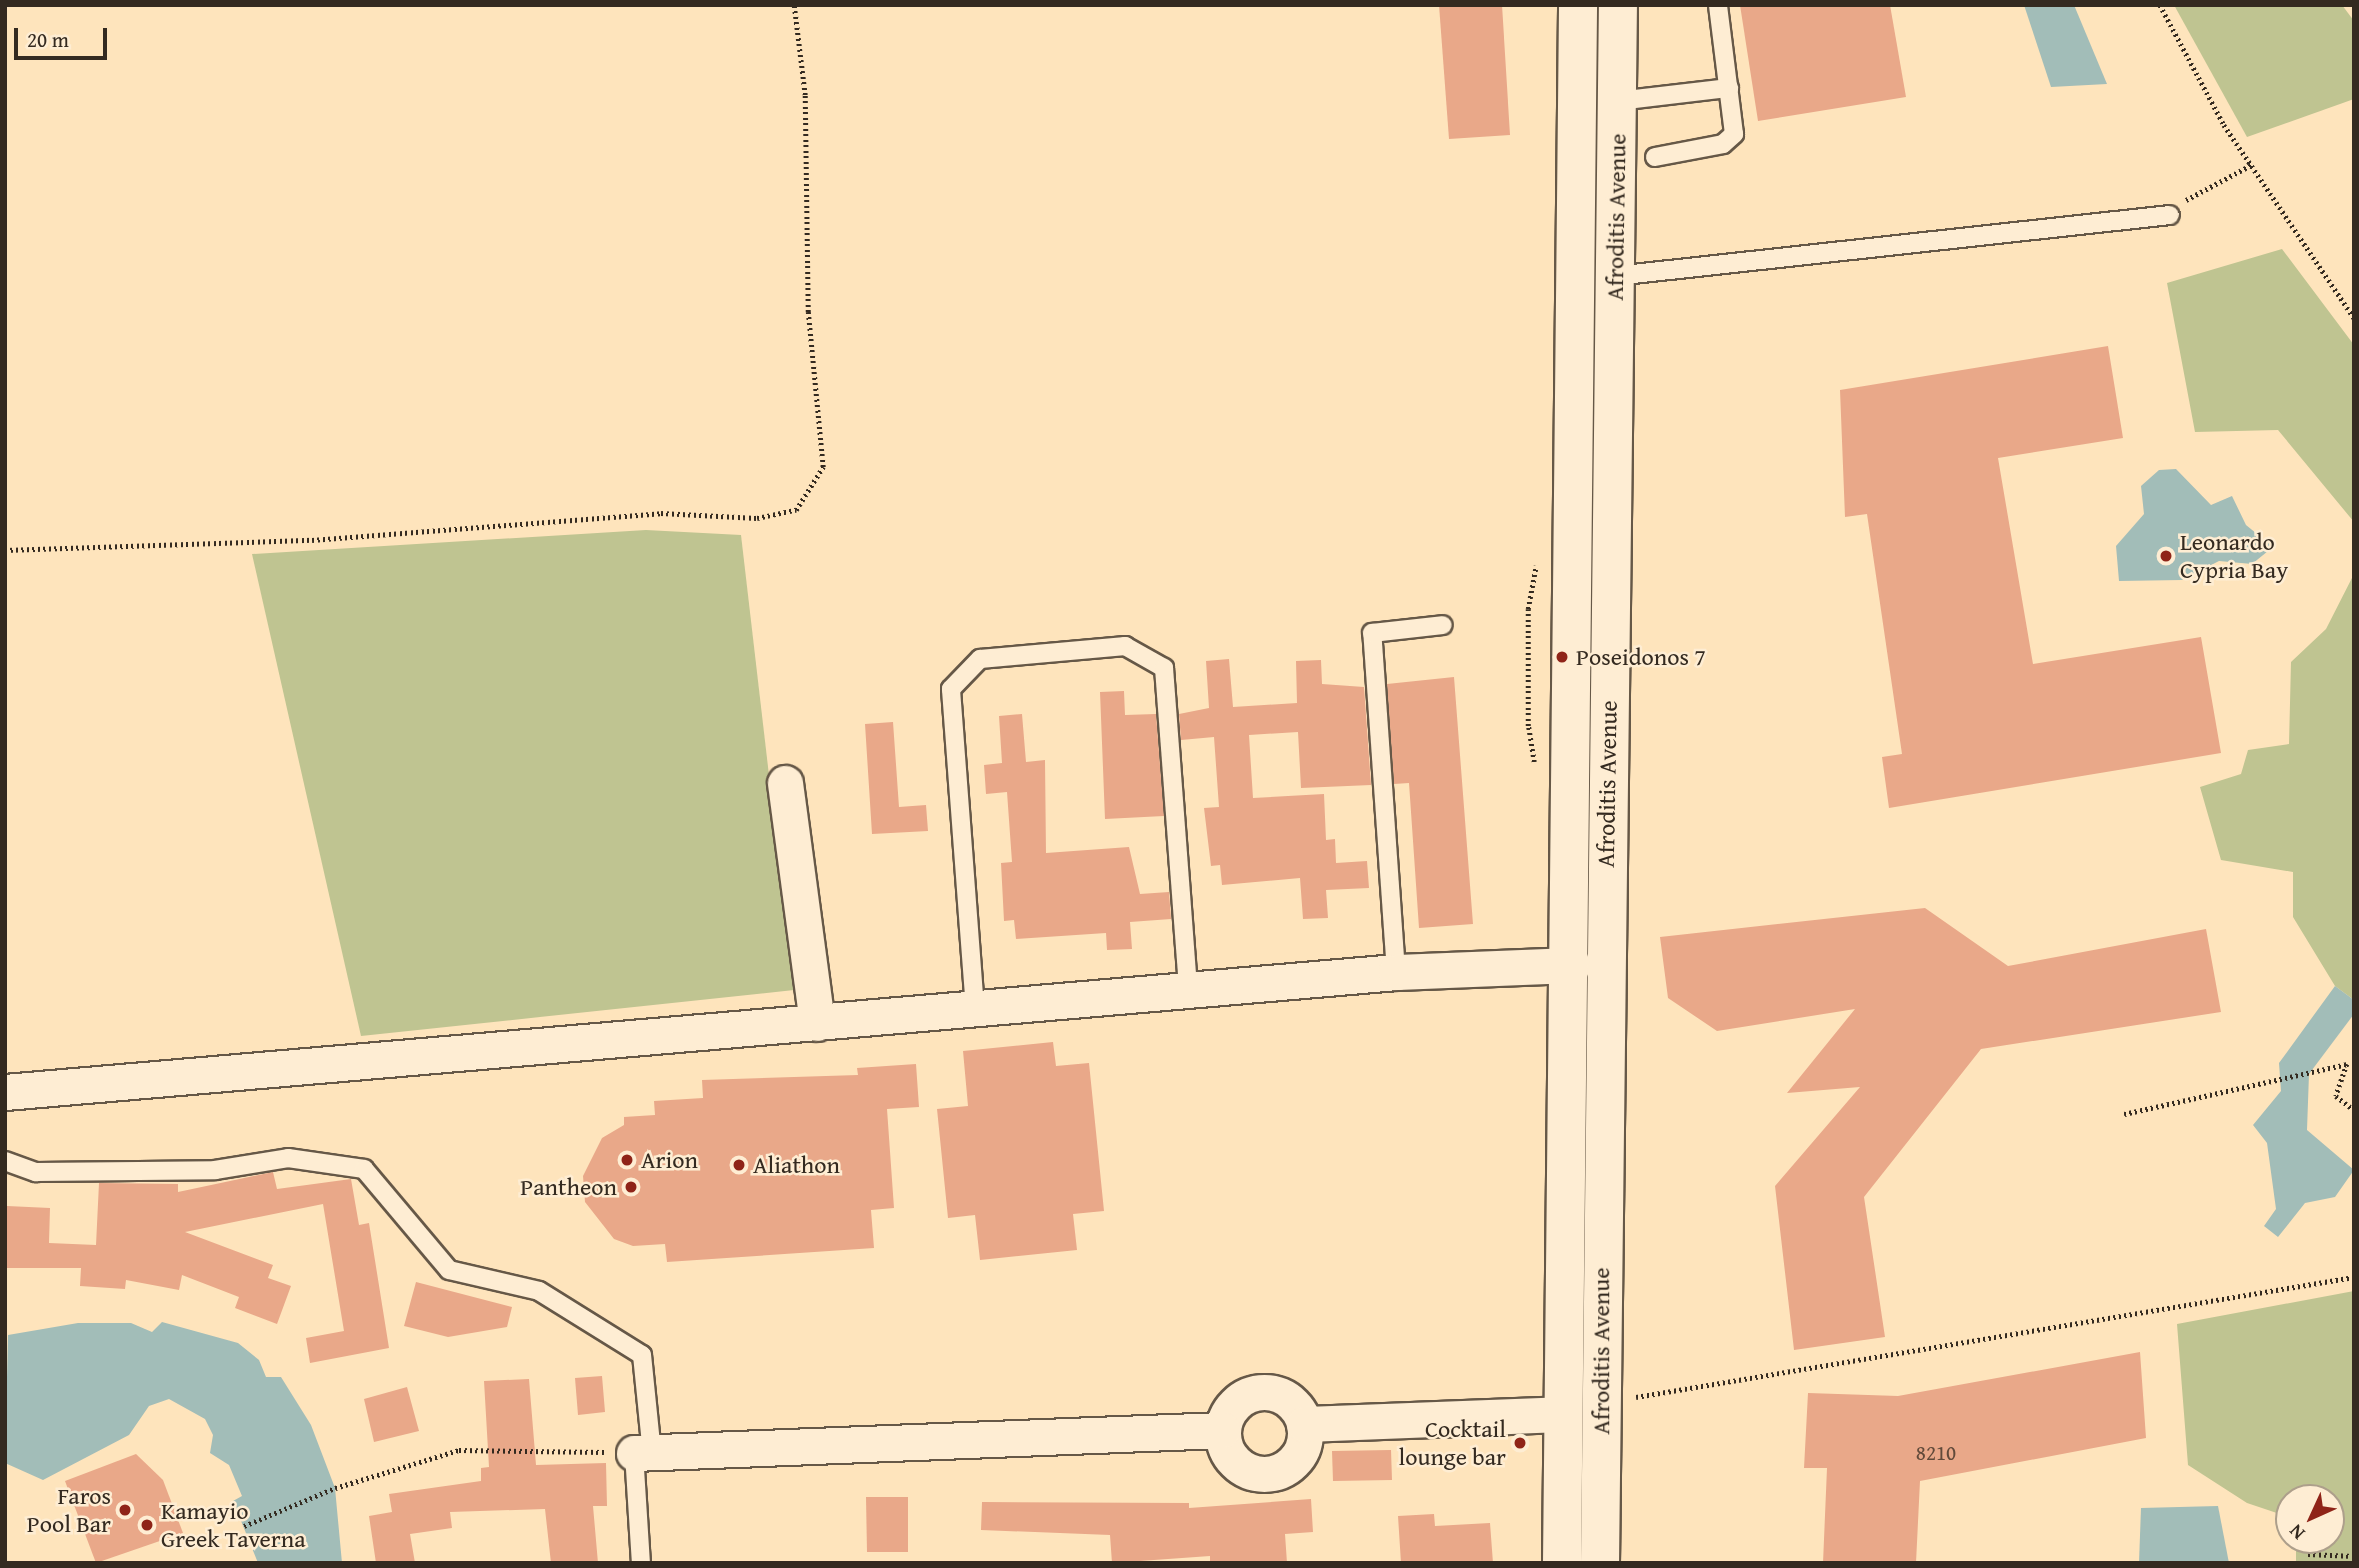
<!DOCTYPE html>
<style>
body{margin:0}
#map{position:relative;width:2359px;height:1568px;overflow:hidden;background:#fee4bc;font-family:"Gentium Book Plus",serif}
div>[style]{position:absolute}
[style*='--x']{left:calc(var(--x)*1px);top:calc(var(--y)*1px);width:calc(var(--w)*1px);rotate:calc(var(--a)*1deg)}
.green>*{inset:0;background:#bfc491}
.water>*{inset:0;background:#a2bdb8}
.building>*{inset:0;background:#e9a889}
.path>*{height:4.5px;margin-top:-2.25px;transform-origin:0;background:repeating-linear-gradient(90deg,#342a20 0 2px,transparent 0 5.5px)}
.roads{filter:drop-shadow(2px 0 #665847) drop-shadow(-2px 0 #665847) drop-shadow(0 2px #665847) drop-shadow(0 -2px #665847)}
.lane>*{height:18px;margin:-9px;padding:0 9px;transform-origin:9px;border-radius:9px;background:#feedd3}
.street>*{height:35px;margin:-17.5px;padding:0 17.5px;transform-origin:17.5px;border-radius:17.5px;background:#feedd3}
.street>.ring{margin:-17.5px;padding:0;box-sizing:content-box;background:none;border:35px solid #feedd3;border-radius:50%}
.secondary>*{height:38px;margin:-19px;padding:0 19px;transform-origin:19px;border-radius:19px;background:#feedd3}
.dots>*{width:19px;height:19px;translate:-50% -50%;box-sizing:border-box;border:4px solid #feedd3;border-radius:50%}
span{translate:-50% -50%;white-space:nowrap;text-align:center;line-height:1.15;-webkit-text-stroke:5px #feedd3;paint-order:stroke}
.number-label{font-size:21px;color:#614a3a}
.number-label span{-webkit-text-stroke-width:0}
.street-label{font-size:24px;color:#342a20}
.poi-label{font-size:24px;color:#342a20}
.left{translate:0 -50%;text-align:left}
.right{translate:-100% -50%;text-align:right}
.frame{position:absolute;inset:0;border:7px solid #342a20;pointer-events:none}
.north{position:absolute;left:2275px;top:1484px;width:70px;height:70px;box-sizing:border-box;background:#feedd3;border:2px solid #ad9f8b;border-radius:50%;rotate:225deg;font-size:19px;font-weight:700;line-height:28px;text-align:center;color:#342a20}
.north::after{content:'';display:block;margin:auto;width:24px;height:32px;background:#8f2418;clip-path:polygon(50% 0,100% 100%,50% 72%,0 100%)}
.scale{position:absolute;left:14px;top:28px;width:93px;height:32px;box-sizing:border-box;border:4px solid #342a20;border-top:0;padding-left:9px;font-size:21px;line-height:24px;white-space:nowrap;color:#342a20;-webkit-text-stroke:5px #feedd3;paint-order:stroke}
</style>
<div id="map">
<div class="green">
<div style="clip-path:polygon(2174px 5px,2342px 5px,2354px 21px,2354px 99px,2247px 137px)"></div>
<div style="clip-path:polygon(2282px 249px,2354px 345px,2354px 522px,2278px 430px,2195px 432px,2167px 283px)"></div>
<div style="clip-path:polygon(646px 530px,741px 535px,794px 990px,361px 1036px,252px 554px)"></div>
<div style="clip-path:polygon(2354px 574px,2354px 1000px,2335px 986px,2293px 917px,2293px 872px,2221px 860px,2200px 787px,2241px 774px,2248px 750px,2289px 744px,2291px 662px,2326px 629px)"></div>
<div style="clip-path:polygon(2354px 1291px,2354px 1563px,2296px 1563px,2296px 1540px,2331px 1540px,2331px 1498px,2289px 1498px,2289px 1517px,2247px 1503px,2188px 1465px,2177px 1324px)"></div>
</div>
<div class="water">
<div style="clip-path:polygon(2024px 5px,2074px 5px,2107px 84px,2051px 87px)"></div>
<div style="clip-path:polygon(2176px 469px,2211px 505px,2232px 496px,2246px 525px,2273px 547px,2252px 564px,2219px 561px,2182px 580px,2119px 581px,2116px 546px,2144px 514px,2141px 486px,2159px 470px)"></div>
<div style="clip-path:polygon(2335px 986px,2354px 1000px,2354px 1014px,2309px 1074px,2307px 1130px,2354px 1170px,2335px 1197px,2305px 1203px,2278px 1237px,2264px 1226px,2276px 1209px,2267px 1143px,2253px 1125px,2281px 1091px,2279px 1063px)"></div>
<div style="clip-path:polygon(162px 1322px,238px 1343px,259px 1360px,266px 1377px,281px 1377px,311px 1425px,335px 1488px,342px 1563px,258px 1563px,233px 1501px,242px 1496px,229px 1465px,210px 1453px,213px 1435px,205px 1419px,169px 1399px,149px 1406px,129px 1435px,43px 1480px,5px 1463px,8px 1335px,78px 1323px,131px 1323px,152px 1332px)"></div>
<div style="clip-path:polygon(2218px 1506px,2229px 1563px,2139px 1563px,2141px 1508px)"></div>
</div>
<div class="building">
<div style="clip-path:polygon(1439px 5px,1502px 5px,1510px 135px,1449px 139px)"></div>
<div style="clip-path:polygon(1740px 5px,1890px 5px,1906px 97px,1758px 121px)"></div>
<div style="clip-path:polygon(2108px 346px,2123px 438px,1998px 458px,2033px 664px,2201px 637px,2221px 753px,1889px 808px,1882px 757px,1902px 754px,1867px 514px,1845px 517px,1840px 390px)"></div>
<div style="clip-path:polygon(1229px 659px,1233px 707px,1297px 703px,1296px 661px,1321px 660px,1322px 684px,1364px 687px,1371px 785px,1301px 788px,1298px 732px,1249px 735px,1253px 798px,1324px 794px,1326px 840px,1335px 839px,1336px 863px,1367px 861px,1369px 888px,1326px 890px,1328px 918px,1303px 919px,1300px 878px,1222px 885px,1220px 865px,1211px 866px,1204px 808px,1219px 807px,1214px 737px,1181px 740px,1179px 714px,1209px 708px,1206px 661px)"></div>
<div style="clip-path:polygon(1454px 677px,1473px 924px,1419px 928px,1409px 783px,1394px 784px,1387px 684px)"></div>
<div style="clip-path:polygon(1124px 691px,1125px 715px,1156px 714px,1164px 816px,1105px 819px,1100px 692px)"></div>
<div style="clip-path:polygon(1022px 714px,1026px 762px,1045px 760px,1046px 853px,1129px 847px,1140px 894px,1169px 892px,1171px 919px,1130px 922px,1132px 949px,1107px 950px,1106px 933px,1016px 939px,1014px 920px,1004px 921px,1001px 863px,1012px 862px,1007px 792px,986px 794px,984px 765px,1002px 763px,999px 716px)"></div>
<div style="clip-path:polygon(893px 722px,899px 807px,926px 805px,928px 831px,872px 834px,865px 724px)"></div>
<div style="clip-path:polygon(1925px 908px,2008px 966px,2206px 929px,2221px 1012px,1981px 1049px,1864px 1197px,1885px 1337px,1794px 1350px,1775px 1186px,1860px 1087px,1787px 1093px,1855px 1009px,1717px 1031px,1668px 998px,1660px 937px)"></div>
<div style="clip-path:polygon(1053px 1042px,1056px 1066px,1089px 1063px,1104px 1211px,1073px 1214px,1077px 1250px,980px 1260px,975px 1215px,948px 1218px,937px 1109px,968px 1106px,963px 1051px)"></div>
<div style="clip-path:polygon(916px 1064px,919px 1107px,887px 1109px,894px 1208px,871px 1210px,874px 1248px,667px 1262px,665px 1244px,633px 1246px,614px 1239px,585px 1202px,583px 1176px,602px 1138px,624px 1125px,624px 1117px,655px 1115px,654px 1101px,703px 1098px,702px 1080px,858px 1075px,857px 1068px)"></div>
<div style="clip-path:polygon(273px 1172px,277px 1189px,351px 1179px,359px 1225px,369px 1223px,389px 1348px,310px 1363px,306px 1338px,344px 1331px,323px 1204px,185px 1232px,273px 1265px,268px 1278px,291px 1286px,277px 1324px,235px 1308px,239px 1297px,182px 1275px,179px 1290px,126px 1280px,125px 1289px,80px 1286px,81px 1268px,6px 1268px,7px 1206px,50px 1208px,49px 1243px,96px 1245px,99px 1183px,178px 1184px,178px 1192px)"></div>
<div style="clip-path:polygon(416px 1282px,512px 1307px,507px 1327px,448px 1337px,404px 1326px)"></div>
<div style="clip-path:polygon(2140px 1352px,2146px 1438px,1920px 1481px,1916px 1563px,1823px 1563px,1827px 1468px,1804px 1468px,1808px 1393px,1898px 1396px)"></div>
<div style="clip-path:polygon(602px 1376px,605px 1412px,578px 1415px,575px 1378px)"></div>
<div style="clip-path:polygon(529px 1379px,536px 1465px,606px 1463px,607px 1506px,593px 1506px,598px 1563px,551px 1563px,545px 1509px,450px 1512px,452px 1528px,410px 1534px,415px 1563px,376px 1563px,369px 1516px,392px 1512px,389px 1494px,481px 1481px,481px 1468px,489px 1467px,484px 1381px)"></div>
<div style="clip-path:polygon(407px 1387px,419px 1431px,374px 1442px,364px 1399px)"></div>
<div style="clip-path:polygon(1391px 1450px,1392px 1480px,1333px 1481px,1332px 1451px)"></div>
<div style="clip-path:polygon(136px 1454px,163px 1480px,183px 1533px,96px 1563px,65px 1481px)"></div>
<div style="clip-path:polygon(866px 1497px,908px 1497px,908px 1552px,867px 1552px)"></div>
<div style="clip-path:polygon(1311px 1499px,1313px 1532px,1285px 1534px,1287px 1563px,1210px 1563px,1210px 1556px,1112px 1563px,1110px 1535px,981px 1530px,982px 1502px,1189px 1503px,1189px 1508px)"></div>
<div style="clip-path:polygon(1434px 1514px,1435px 1526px,1490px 1523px,1493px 1563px,1401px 1563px,1398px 1516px)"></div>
</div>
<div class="path">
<div style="--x:2160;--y:5;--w:136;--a:61.9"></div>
<div style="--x:2224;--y:125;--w:233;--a:56"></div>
<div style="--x:2186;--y:200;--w:76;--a:-28.2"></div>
<div style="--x:5;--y:550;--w:307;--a:-1.9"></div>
<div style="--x:312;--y:540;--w:350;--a:-4.4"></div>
<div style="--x:661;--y:513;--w:96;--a:3"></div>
<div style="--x:757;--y:518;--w:40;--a:-12"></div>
<div style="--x:796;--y:510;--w:51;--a:-57.9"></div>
<div style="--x:823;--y:467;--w:156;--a:-95.5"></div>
<div style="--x:808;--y:312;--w:217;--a:-90.8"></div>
<div style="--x:805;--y:95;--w:91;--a:-97"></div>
<div style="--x:1534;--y:762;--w:36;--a:-99"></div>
<div style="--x:1528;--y:726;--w:117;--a:-90"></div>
<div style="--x:1528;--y:609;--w:44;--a:-79.5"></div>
<div style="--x:2124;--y:1114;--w:229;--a:-12.6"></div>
<div style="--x:2347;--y:1064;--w:34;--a:109"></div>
<div style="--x:2336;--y:1096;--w:23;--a:38"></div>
<div style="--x:1636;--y:1397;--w:728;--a:-9.49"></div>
<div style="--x:244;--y:1526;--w:99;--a:-22.7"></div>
<div style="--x:335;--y:1488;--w:130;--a:-17"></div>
<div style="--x:459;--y:1450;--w:145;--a:0.8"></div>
<div style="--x:2308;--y:1554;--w:46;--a:2.5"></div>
</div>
<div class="roads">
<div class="lane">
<div style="--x:1618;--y:101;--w:112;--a:-6.7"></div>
<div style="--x:1655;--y:157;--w:69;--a:-10.8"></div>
<div style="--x:1723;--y:144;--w:15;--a:-42"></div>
<div style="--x:1734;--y:134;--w:130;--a:-97.1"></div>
<div style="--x:1615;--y:276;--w:558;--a:-6.27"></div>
<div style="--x:1396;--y:972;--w:340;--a:-94"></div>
<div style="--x:1372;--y:633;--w:71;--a:-6.4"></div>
<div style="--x:975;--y:1009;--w:321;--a:-94.3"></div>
<div style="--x:951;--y:689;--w:42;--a:-46"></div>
<div style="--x:980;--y:659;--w:146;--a:-5.1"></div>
<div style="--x:1125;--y:646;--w:45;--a:29.4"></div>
<div style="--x:1164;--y:668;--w:323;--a:85.7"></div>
<div style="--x:5;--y:1161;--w:33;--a:20"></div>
<div style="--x:36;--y:1172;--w:179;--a:-0.6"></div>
<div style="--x:215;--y:1170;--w:74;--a:-9.3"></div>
<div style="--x:288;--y:1158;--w:77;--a:8.2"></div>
<div style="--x:364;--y:1169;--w:132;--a:49.9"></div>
<div style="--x:449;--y:1270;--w:92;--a:13.1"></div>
<div style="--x:539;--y:1291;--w:121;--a:31.9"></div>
<div style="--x:642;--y:1355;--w:99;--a:84.2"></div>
<div style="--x:634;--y:1453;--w:110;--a:86.4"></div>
</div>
<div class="street">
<div style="--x:785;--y:783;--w:242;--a:82.4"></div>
<div style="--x:5;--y:1092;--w:1396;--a:-4.93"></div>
<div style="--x:1396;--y:972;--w:177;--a:-2.3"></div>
<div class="ring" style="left:1223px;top:1392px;width:47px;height:47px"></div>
<div style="--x:1304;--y:1424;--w:259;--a:-2.2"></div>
<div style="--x:634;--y:1453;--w:589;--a:-2.24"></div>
</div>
<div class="secondary">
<div style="--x:1562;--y:1563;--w:1558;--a:-89.41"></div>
<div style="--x:1600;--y:1563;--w:1558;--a:-89.34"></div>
</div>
</div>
<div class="dots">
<div style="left:2166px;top:556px;background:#8f2418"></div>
<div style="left:1562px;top:657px;background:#8f2418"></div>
<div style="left:627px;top:1160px;background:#8f2418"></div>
<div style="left:739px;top:1165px;background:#8f2418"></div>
<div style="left:631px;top:1187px;background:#8f2418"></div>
<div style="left:1520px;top:1443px;background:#8f2418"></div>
<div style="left:125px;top:1510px;background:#8f2418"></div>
<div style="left:147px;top:1525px;background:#8f2418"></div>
</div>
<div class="number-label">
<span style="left:1936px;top:1453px">8210</span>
</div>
<div class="street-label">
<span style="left:1616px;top:217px;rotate:-89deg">Afroditis Avenue</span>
<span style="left:1607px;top:784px;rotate:-89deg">Afroditis Avenue</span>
<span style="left:1601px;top:1351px;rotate:-90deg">Afroditis Avenue</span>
</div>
<div class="poi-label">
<span class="left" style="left:2180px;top:556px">Leonardo<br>Cypria Bay</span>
<span class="left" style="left:1576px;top:657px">Poseidonos 7</span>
<span class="left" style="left:641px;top:1160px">Arion</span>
<span class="left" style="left:753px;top:1165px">Aliathon</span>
<span class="right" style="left:617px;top:1187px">Pantheon</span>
<span class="right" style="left:1506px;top:1443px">Cocktail<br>lounge bar</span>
<span class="right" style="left:111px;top:1510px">Faros<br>Pool Bar</span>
<span class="left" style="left:161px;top:1525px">Kamayio<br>Greek Taverna</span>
</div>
<div class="frame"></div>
<div class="north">N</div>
<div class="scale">20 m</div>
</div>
